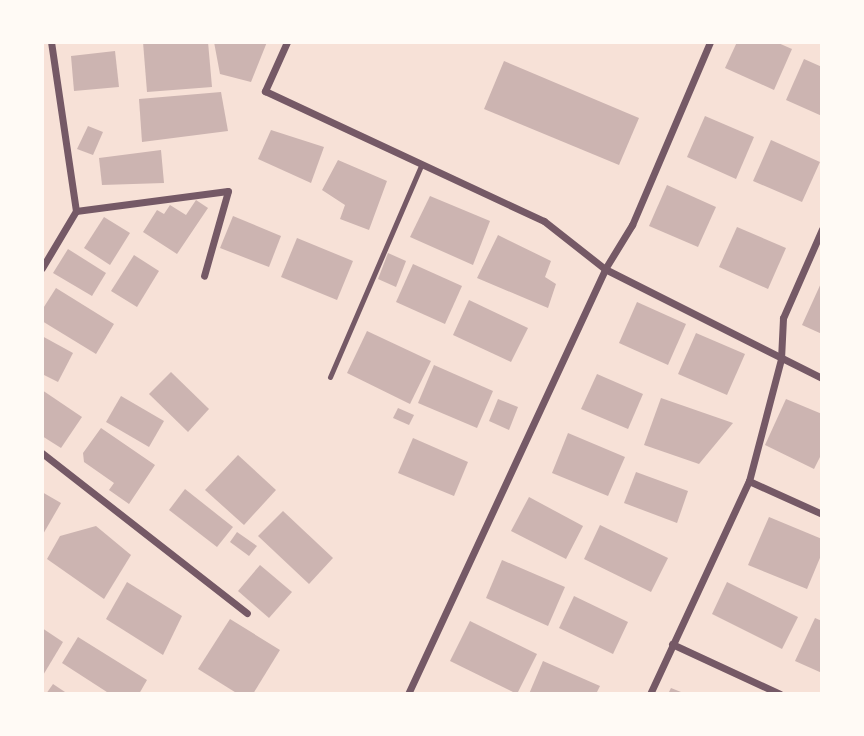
<!DOCTYPE html>
<style>
body{margin:0}
#map{position:relative;width:864px;height:736px;overflow:hidden;background:#f7e1d7;font-family:"Asap Condensed",sans-serif}
div>[style]{position:absolute}
[style*='--x']{left:calc(var(--x)*1px);top:calc(var(--y)*1px);width:calc(var(--w)*1px);rotate:calc(var(--a)*1deg)}
.building>*{inset:0;background:#ccb4b1}
.service>*{height:5px;margin:-2.5px;padding:0 2.5px;transform-origin:2.5px;border-radius:2.5px;background:#755966}
.minor>*{height:7px;margin:-3.5px;padding:0 3.5px;transform-origin:3.5px;border-radius:3.5px;background:#755966}
span{translate:-50% -50%;white-space:nowrap;text-align:center;line-height:1.15;-webkit-text-stroke:6px #fffaf5;paint-order:stroke}
.frame{position:absolute;inset:0;border:44px solid #fffaf5;pointer-events:none}
</style>
<div id="map">
<div class="building">
<div style="clip-path:polygon(143px 42px,208px 42px,212px 87px,147px 92px)"></div>
<div style="clip-path:polygon(214px 42px,267px 42px,251px 82px,220px 74px)"></div>
<div style="clip-path:polygon(737px 42px,776px 42px,792px 49px,774px 90px,725px 68px)"></div>
<div style="clip-path:polygon(115px 51px,119px 87px,74px 91px,71px 56px)"></div>
<div style="clip-path:polygon(804px 59px,822px 67px,822px 116px,786px 100px)"></div>
<div style="clip-path:polygon(504px 61px,639px 118px,619px 165px,484px 109px)"></div>
<div style="clip-path:polygon(221px 92px,228px 131px,142px 142px,139px 99px)"></div>
<div style="clip-path:polygon(705px 116px,754px 137px,736px 179px,687px 157px)"></div>
<div style="clip-path:polygon(88px 126px,103px 132px,93px 155px,77px 149px)"></div>
<div style="clip-path:polygon(271px 130px,324px 147px,311px 183px,258px 159px)"></div>
<div style="clip-path:polygon(771px 140px,820px 162px,802px 202px,753px 181px)"></div>
<div style="clip-path:polygon(161px 150px,164px 183px,102px 185px,99px 158px)"></div>
<div style="clip-path:polygon(338px 160px,387px 181px,369px 230px,340px 219px,345px 205px,322px 190px)"></div>
<div style="clip-path:polygon(667px 185px,716px 207px,698px 247px,649px 226px)"></div>
<div style="clip-path:polygon(430px 196px,490px 221px,473px 265px,410px 237px)"></div>
<div style="clip-path:polygon(196px 200px,208px 208px,177px 254px,143px 232px,157px 210px,164px 214px,170px 205px,186px 215px)"></div>
<div style="clip-path:polygon(233px 216px,281px 236px,269px 267px,220px 248px)"></div>
<div style="clip-path:polygon(104px 217px,130px 233px,110px 265px,84px 248px)"></div>
<div style="clip-path:polygon(737px 227px,786px 248px,768px 289px,719px 267px)"></div>
<div style="clip-path:polygon(498px 235px,551px 261px,545px 277px,556px 284px,548px 308px,477px 278px)"></div>
<div style="clip-path:polygon(297px 238px,353px 261px,337px 300px,281px 277px)"></div>
<div style="clip-path:polygon(68px 249px,106px 273px,92px 296px,53px 273px)"></div>
<div style="clip-path:polygon(388px 253px,406px 261px,396px 287px,378px 279px)"></div>
<div style="clip-path:polygon(134px 255px,159px 271px,137px 307px,111px 291px)"></div>
<div style="clip-path:polygon(413px 264px,462px 286px,445px 324px,396px 302px)"></div>
<div style="clip-path:polygon(822px 281px,822px 334px,802px 325px)"></div>
<div style="clip-path:polygon(56px 288px,114px 324px,96px 354px,42px 321px,42px 310px)"></div>
<div style="clip-path:polygon(469px 300px,528px 328px,511px 362px,453px 335px)"></div>
<div style="clip-path:polygon(637px 302px,686px 324px,668px 365px,619px 343px)"></div>
<div style="clip-path:polygon(367px 331px,431px 361px,410px 404px,347px 373px)"></div>
<div style="clip-path:polygon(696px 333px,745px 354px,727px 395px,678px 374px)"></div>
<div style="clip-path:polygon(42px 336px,73px 353px,58px 382px,42px 374px)"></div>
<div style="clip-path:polygon(434px 365px,493px 391px,477px 428px,418px 403px)"></div>
<div style="clip-path:polygon(171px 372px,209px 409px,188px 432px,149px 394px)"></div>
<div style="clip-path:polygon(597px 374px,643px 394px,628px 429px,581px 409px)"></div>
<div style="clip-path:polygon(42px 390px,82px 417px,61px 448px,42px 436px)"></div>
<div style="clip-path:polygon(121px 396px,164px 421px,149px 447px,106px 422px)"></div>
<div style="clip-path:polygon(661px 398px,733px 423px,699px 464px,644px 445px)"></div>
<div style="clip-path:polygon(498px 399px,518px 407px,509px 430px,489px 421px)"></div>
<div style="clip-path:polygon(786px 399px,822px 414px,822px 453px,814px 469px,765px 445px)"></div>
<div style="clip-path:polygon(398px 408px,414px 415px,409px 425px,393px 418px)"></div>
<div style="clip-path:polygon(101px 428px,155px 465px,129px 504px,109px 490px,114px 483px,84px 462px,83px 453px)"></div>
<div style="clip-path:polygon(568px 433px,625px 457px,608px 496px,552px 473px)"></div>
<div style="clip-path:polygon(413px 438px,468px 462px,454px 496px,398px 473px)"></div>
<div style="clip-path:polygon(238px 455px,276px 490px,244px 525px,205px 490px)"></div>
<div style="clip-path:polygon(636px 472px,688px 491px,677px 523px,624px 503px)"></div>
<div style="clip-path:polygon(185px 489px,233px 527px,217px 547px,169px 510px)"></div>
<div style="clip-path:polygon(42px 492px,61px 503px,42px 536px)"></div>
<div style="clip-path:polygon(529px 497px,583px 526px,566px 559px,511px 531px)"></div>
<div style="clip-path:polygon(283px 511px,333px 558px,309px 584px,258px 536px)"></div>
<div style="clip-path:polygon(769px 517px,822px 539px,822px 553px,807px 589px,748px 565px)"></div>
<div style="clip-path:polygon(600px 525px,668px 558px,651px 592px,584px 559px)"></div>
<div style="clip-path:polygon(96px 526px,131px 555px,104px 599px,47px 559px,60px 536px)"></div>
<div style="clip-path:polygon(237px 532px,257px 546px,249px 556px,230px 542px)"></div>
<div style="clip-path:polygon(502px 560px,565px 587px,548px 626px,486px 598px)"></div>
<div style="clip-path:polygon(260px 565px,292px 592px,269px 618px,238px 591px)"></div>
<div style="clip-path:polygon(127px 582px,182px 616px,163px 655px,106px 619px)"></div>
<div style="clip-path:polygon(727px 582px,798px 617px,782px 649px,712px 614px)"></div>
<div style="clip-path:polygon(574px 596px,628px 622px,613px 654px,559px 628px)"></div>
<div style="clip-path:polygon(815px 618px,822px 621px,822px 673px,795px 661px)"></div>
<div style="clip-path:polygon(230px 619px,280px 650px,253px 694px,238px 694px,198px 669px)"></div>
<div style="clip-path:polygon(470px 621px,537px 654px,517px 694px,450px 661px)"></div>
<div style="clip-path:polygon(42px 628px,63px 642px,42px 677px)"></div>
<div style="clip-path:polygon(78px 637px,147px 680px,139px 694px,110px 694px,62px 663px)"></div>
<div style="clip-path:polygon(543px 661px,600px 686px,596px 694px,529px 694px)"></div>
<div style="clip-path:polygon(53px 684px,68px 694px,46px 694px)"></div>
<div style="clip-path:polygon(671px 688px,686px 694px,668px 694px)"></div>
</div>
<div class="service">
<div style="--x:330;--y:377;--w:230;--a:-66.7"></div>
</div>
<div class="minor">
<div style="--x:287;--y:42;--w:54;--a:114.2"></div>
<div style="--x:265;--y:91;--w:308;--a:25"></div>
<div style="--x:544;--y:221;--w:78;--a:38.2"></div>
<div style="--x:605;--y:269;--w:243;--a:26.7"></div>
<div style="--x:76;--y:211;--w:153;--a:-7.5"></div>
<div style="--x:228;--y:191;--w:88;--a:105.8"></div>
<div style="--x:42;--y:268;--w:66;--a:-59.2"></div>
<div style="--x:76;--y:211;--w:171;--a:-98.4"></div>
<div style="--x:42;--y:453;--w:260;--a:38"></div>
<div style="--x:749;--y:481;--w:80;--a:24.3"></div>
<div style="--x:672;--y:644;--w:119;--a:24.8"></div>
<div style="--x:408;--y:694;--w:468;--a:-65.1"></div>
<div style="--x:605;--y:269;--w:52;--a:-58.5"></div>
<div style="--x:632;--y:225;--w:199;--a:-66.9"></div>
<div style="--x:650;--y:694;--w:235;--a:-65.1"></div>
<div style="--x:749;--y:481;--w:126;--a:-75.3"></div>
<div style="--x:781;--y:359;--w:41;--a:-87.2"></div>
<div style="--x:783;--y:318;--w:97;--a:-66.3"></div>
</div>
<div class="frame"></div>
</div>
